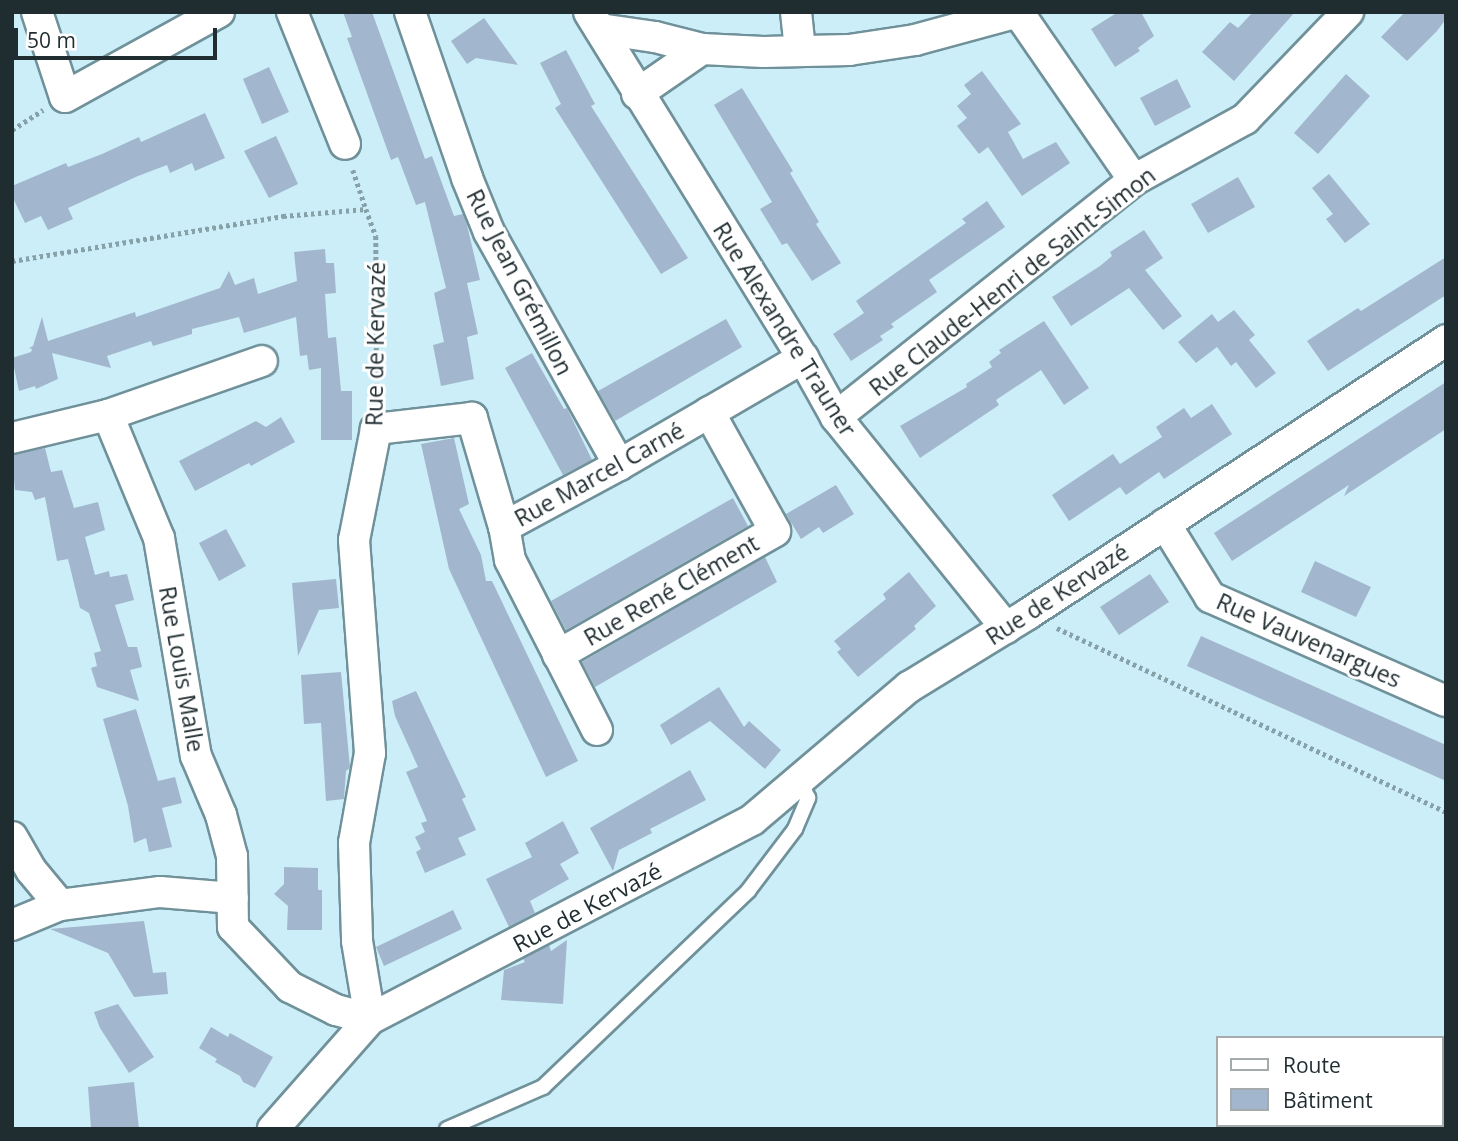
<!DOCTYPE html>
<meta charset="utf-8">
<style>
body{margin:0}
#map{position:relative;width:1458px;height:1141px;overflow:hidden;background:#cbeef8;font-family:"Open Sans",sans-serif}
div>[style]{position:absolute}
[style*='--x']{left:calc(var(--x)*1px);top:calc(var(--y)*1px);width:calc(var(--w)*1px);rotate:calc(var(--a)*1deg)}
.building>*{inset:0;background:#a2b7cd}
.path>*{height:4.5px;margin-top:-2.25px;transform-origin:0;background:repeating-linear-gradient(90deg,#87a1a9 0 3.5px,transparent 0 7px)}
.roads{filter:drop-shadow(2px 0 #70919a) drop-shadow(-2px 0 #70919a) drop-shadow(0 2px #70919a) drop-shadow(0 -2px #70919a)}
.service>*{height:14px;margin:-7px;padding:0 7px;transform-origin:7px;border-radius:7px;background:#fff}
.minor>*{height:30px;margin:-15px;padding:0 15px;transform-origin:15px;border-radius:15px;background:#fff}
span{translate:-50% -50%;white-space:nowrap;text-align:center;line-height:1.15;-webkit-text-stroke:6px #fff;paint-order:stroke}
.street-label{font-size:23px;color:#1f2c30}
.frame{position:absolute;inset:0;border:14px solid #1f2c30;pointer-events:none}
.legend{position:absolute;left:1216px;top:1036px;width:228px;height:91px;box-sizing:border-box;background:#fff;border:2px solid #a5abac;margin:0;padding:9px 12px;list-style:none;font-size:21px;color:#1f2c30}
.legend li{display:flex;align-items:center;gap:14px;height:35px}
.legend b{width:35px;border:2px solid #a5abac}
.scale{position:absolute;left:14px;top:28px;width:203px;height:32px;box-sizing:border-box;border:4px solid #1f2c30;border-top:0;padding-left:9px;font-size:21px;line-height:24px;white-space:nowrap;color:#1f2c30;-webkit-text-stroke:5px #fff;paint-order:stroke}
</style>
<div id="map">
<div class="building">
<div style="clip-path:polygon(343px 12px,372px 12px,425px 159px,432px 156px,454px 216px,463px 214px,467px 225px,480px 280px,467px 283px,478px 334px,467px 337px,474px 379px,441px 386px,433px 345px,444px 342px,434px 293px,446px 288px,425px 202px,416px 205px,398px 157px,391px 160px,347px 38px,352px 37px)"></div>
<div style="clip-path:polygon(1118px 12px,1141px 12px,1154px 36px,1138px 48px,1140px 51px,1115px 67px,1091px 29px)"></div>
<div style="clip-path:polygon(1253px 12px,1295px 12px,1234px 81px,1202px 52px,1230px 22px,1238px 28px)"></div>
<div style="clip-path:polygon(1405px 12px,1446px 12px,1446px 19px,1437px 31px,1407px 61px,1381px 37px)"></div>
<div style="clip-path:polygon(484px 18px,518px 65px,476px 58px,467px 64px,451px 41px)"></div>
<div style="clip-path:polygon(566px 50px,595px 104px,591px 106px,688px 258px,661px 274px,555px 108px,561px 104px,540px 63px)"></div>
<div style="clip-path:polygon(269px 67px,289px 112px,262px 124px,243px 79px)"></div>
<div style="clip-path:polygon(982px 71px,1021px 124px,1008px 132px,1023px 159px,1056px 142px,1070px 163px,1022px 196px,988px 147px,979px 154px,957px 126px,967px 118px,957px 106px,971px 94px,964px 85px)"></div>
<div style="clip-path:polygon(1346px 74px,1370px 96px,1318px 154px,1294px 133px)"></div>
<div style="clip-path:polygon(1177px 79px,1191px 107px,1155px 126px,1140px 98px)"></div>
<div style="clip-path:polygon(742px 88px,793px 171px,790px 173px,819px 222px,816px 224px,841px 263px,812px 281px,787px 243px,782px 245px,760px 209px,772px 202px,714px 105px)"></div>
<div style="clip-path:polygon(205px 113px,225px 158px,195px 171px,192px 163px,170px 173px,167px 165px,138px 176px,68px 208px,73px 219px,48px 230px,41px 216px,25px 223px,12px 196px,12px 186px,66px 163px,68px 167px,102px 154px,139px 137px,141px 142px)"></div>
<div style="clip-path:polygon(276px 136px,298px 184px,269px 198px,244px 151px)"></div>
<div style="clip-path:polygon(1329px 174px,1370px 224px,1345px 243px,1326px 219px,1333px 214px,1312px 188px)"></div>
<div style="clip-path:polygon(1238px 177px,1255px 207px,1208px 233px,1191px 204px)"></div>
<div style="clip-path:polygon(987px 201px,1005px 227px,929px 280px,937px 292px,891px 324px,894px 327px,880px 336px,883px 340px,851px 361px,833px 334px,864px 313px,856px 301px,966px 223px,962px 219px)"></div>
<div style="clip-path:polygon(1144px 230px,1163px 258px,1145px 270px,1182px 316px,1163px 330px,1129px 288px,1071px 326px,1052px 297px,1100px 266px,1112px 256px,1110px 252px)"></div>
<div style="clip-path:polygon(325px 249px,326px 263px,334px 263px,336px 293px,325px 294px,328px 338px,336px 337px,341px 391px,352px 391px,352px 440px,321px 440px,321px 368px,309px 370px,307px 355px,300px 356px,296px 317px,244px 333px,239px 317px,192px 329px,192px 334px,153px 346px,151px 341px,107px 356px,111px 368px,52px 353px,58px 379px,36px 389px,35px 386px,19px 391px,12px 358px,31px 352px,32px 349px,29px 348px,33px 346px,42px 317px,48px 341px,135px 312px,136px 317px,220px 288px,229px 271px,235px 285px,254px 278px,258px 294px,297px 281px,294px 252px)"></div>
<div style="clip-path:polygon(1446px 257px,1446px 295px,1328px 371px,1307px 341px,1358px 308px,1361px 311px)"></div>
<div style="clip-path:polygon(1234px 310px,1255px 335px,1249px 340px,1276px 373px,1256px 388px,1236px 362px,1231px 366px,1217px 347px,1196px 363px,1178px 342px,1212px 314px,1218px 322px)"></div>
<div style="clip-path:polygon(726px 319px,742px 347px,615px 421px,598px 391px)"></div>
<div style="clip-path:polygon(1044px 321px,1089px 388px,1064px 405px,1041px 370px,996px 400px,999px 405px,920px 458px,900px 426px,967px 387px,966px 384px,992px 367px,989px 362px,1001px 353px,999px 350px)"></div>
<div style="clip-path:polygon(532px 353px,564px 409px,567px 408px,592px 460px,563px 475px,505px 368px)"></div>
<div style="clip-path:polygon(1446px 382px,1446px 429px,1344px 496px,1349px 485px,1232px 561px,1214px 533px)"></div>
<div style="clip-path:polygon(1212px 404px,1232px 434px,1164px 479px,1159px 472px,1126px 495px,1120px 487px,1069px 521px,1052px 495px,1113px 454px,1120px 464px,1162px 437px,1156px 427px,1184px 408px,1191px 418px)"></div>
<div style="clip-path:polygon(281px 417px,295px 442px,251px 466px,249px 463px,195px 491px,179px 461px,256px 421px,266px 427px)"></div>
<div style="clip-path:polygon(454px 438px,469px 504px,459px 509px,481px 555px,486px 581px,492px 581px,578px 761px,546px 777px,449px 569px,421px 444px)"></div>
<div style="clip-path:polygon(45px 448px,51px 472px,62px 470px,74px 508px,98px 502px,105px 530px,85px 537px,95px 575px,109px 571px,110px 577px,127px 574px,134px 600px,115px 605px,128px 647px,137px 647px,142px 667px,130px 670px,139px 701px,97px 687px,91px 668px,97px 666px,94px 653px,101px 651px,89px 613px,80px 608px,68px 559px,57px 561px,45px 497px,35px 500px,32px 492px,15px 490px,12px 455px)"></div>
<div style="clip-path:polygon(836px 485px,854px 514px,823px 533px,819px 527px,801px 539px,786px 514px)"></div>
<div style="clip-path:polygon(733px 498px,748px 526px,566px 630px,551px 601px)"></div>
<div style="clip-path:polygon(226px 529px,246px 566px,219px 581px,199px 543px)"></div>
<div style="clip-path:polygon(765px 557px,777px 582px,595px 687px,582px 662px)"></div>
<div style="clip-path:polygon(1315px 561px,1371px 587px,1356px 617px,1301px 592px)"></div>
<div style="clip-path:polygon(909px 572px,936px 606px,914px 626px,916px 629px,858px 677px,837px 652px,841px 649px,834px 641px,886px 599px,883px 594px)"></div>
<div style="clip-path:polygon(1150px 574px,1169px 602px,1119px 635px,1100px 607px)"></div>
<div style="clip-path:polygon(336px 579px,339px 608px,319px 610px,298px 656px,292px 583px)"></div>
<div style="clip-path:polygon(1201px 636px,1446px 745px,1446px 781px,1187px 666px)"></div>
<div style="clip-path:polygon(341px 672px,350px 768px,346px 771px,344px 799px,326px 801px,321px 723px,304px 724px,301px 675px)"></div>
<div style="clip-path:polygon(719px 687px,744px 727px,749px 721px,781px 750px,765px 769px,710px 721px,671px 745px,660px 725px)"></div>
<div style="clip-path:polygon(416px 691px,466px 797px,462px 799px,476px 830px,458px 838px,466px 855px,425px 873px,416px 852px,421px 849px,415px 837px,425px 832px,421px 823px,427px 821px,406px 772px,418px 767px,395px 716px,392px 701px)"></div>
<div style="clip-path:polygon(136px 709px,158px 781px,175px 777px,182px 803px,162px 808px,172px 847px,149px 852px,146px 838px,134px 843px,128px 806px,103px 719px)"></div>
<div style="clip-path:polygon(690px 770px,706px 800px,650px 829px,652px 833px,619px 850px,613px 871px,590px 828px)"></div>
<div style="clip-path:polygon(563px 821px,579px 853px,560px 864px,569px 879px,530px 901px,535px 913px,509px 927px,486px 879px,532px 857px,525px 843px)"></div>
<div style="clip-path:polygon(284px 867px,318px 868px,318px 890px,322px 890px,322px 930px,287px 930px,288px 906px,274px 894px,284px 884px)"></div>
<div style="clip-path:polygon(453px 910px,462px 929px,384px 966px,376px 947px)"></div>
<div style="clip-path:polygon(144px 921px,153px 973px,166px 972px,168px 994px,134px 997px,108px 953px,50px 929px)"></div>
<div style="clip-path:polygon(567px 940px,563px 1004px,501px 1000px,504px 970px,525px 962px,523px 959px,549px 945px,551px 951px)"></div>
<div style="clip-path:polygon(118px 1004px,154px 1057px,129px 1073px,100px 1028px,94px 1012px)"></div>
<div style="clip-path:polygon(211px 1027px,228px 1037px,230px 1033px,273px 1057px,255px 1088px,243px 1082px,240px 1076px,215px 1062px,217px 1059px,199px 1048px)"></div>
<div style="clip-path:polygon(134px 1082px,139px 1129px,91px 1129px,88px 1087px)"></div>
</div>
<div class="path">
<div style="--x:12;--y:130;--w:37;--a:-33"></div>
<div style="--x:353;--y:170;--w:41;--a:71.6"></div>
<div style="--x:12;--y:261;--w:275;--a:-9.4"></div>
<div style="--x:283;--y:216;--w:83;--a:-4.8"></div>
<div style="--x:366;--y:209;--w:29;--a:70"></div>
<div style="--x:376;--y:236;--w:164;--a:89.7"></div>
<div style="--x:1057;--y:628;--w:430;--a:25.3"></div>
</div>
<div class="roads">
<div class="service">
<div style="--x:447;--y:1129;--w:105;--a:-23.6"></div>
<div style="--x:543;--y:1087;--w:284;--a:-43.7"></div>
<div style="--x:748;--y:891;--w:78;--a:-52.8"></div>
<div style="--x:795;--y:829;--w:34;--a:-67"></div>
<div style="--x:808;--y:798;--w:20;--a:-114"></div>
</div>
<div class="minor">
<div style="--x:37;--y:12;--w:89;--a:71.8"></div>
<div style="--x:65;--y:97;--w:176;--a:-28.9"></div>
<div style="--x:292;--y:12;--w:142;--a:68.1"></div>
<div style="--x:410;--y:12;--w:176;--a:71"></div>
<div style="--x:467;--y:178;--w:58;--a:67.8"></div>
<div style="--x:489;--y:232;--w:267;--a:60.8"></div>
<div style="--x:589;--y:12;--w:407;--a:58.3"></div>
<div style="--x:803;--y:358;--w:68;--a:60.8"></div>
<div style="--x:836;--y:417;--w:271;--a:51.1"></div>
<div style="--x:796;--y:12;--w:39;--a:84"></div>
<div style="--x:1018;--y:12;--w:204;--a:55.4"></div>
<div style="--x:600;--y:29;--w:56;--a:8.3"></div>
<div style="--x:655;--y:37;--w:49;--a:14.3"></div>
<div style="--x:702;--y:49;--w:61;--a:2.8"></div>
<div style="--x:763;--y:52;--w:86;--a:-1.3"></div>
<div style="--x:849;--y:50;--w:67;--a:-8.6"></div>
<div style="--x:915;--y:40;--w:107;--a:-15.2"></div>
<div style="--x:637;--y:94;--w:79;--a:-34.7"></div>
<div style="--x:108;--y:415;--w:133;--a:67.5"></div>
<div style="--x:159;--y:538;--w:221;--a:80.4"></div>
<div style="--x:196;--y:756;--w:64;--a:67"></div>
<div style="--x:221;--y:815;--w:42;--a:75"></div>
<div style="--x:232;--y:856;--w:71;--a:89.2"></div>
<div style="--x:233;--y:927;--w:83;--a:46.5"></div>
<div style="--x:290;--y:987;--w:51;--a:26.6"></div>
<div style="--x:336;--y:1010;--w:35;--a:15"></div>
<div style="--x:370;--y:1019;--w:147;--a:131.4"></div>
<div style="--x:836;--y:417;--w:381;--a:-38.5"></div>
<div style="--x:1134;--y:180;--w:127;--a:-28.8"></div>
<div style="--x:1245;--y:119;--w:149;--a:-46.1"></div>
<div style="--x:12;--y:438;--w:99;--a:-13.5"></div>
<div style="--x:108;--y:415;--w:163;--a:-19.3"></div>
<div style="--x:1165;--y:524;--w:86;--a:58.3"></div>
<div style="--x:1210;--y:597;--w:258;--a:23.8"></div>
<div style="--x:504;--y:527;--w:131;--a:-28.3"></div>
<div style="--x:619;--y:465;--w:213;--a:-30.2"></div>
<div style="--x:558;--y:655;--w:250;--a:-29.7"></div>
<div style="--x:775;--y:531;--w:136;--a:-119"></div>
<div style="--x:597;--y:730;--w:191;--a:-117.1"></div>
<div style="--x:510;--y:560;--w:34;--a:-100"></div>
<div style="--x:504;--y:527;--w:114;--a:-106.4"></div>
<div style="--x:472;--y:418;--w:97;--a:173.5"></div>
<div style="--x:376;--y:429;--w:113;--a:101.2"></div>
<div style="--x:354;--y:540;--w:214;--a:85.7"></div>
<div style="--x:370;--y:753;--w:91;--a:100.1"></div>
<div style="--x:354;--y:843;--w:98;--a:88.2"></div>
<div style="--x:357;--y:941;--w:79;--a:80.5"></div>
<div style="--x:370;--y:1019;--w:431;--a:-27.5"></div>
<div style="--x:752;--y:820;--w:206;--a:-40.3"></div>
<div style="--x:909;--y:687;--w:140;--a:-31.5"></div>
<div style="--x:1028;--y:614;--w:500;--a:-33.2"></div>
<div style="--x:12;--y:837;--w:38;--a:60"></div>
<div style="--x:31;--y:870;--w:45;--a:50.4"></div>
<div style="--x:60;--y:905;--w:101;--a:-7.4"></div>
<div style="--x:160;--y:892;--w:73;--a:4.7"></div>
<div style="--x:12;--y:925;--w:52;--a:-22.6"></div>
</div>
</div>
<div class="street-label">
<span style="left:1012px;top:281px;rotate:-38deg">Rue Claude-Henri de Saint-Simon</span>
<span style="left:520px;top:282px;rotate:63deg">Rue Jean Grémillon</span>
<span style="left:785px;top:329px;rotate:58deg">Rue Alexandre Trauner</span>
<span style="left:375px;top:344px;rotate:-89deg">Rue de Kervazé</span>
<span style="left:599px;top:474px;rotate:-29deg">Rue Marcel Carné</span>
<span style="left:671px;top:590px;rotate:-30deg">Rue René Clément</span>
<span style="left:1057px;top:594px;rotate:-33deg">Rue de Kervazé</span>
<span style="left:1309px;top:640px;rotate:24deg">Rue Vauvenargues</span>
<span style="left:182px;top:669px;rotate:80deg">Rue Louis Malle</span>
<span style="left:587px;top:907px;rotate:-28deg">Rue de Kervazé</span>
</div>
<div class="frame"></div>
<ul class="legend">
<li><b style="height:9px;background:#fff"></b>Route</li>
<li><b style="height:19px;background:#a2b7cd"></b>Bâtiment</li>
</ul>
<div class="scale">50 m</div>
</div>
